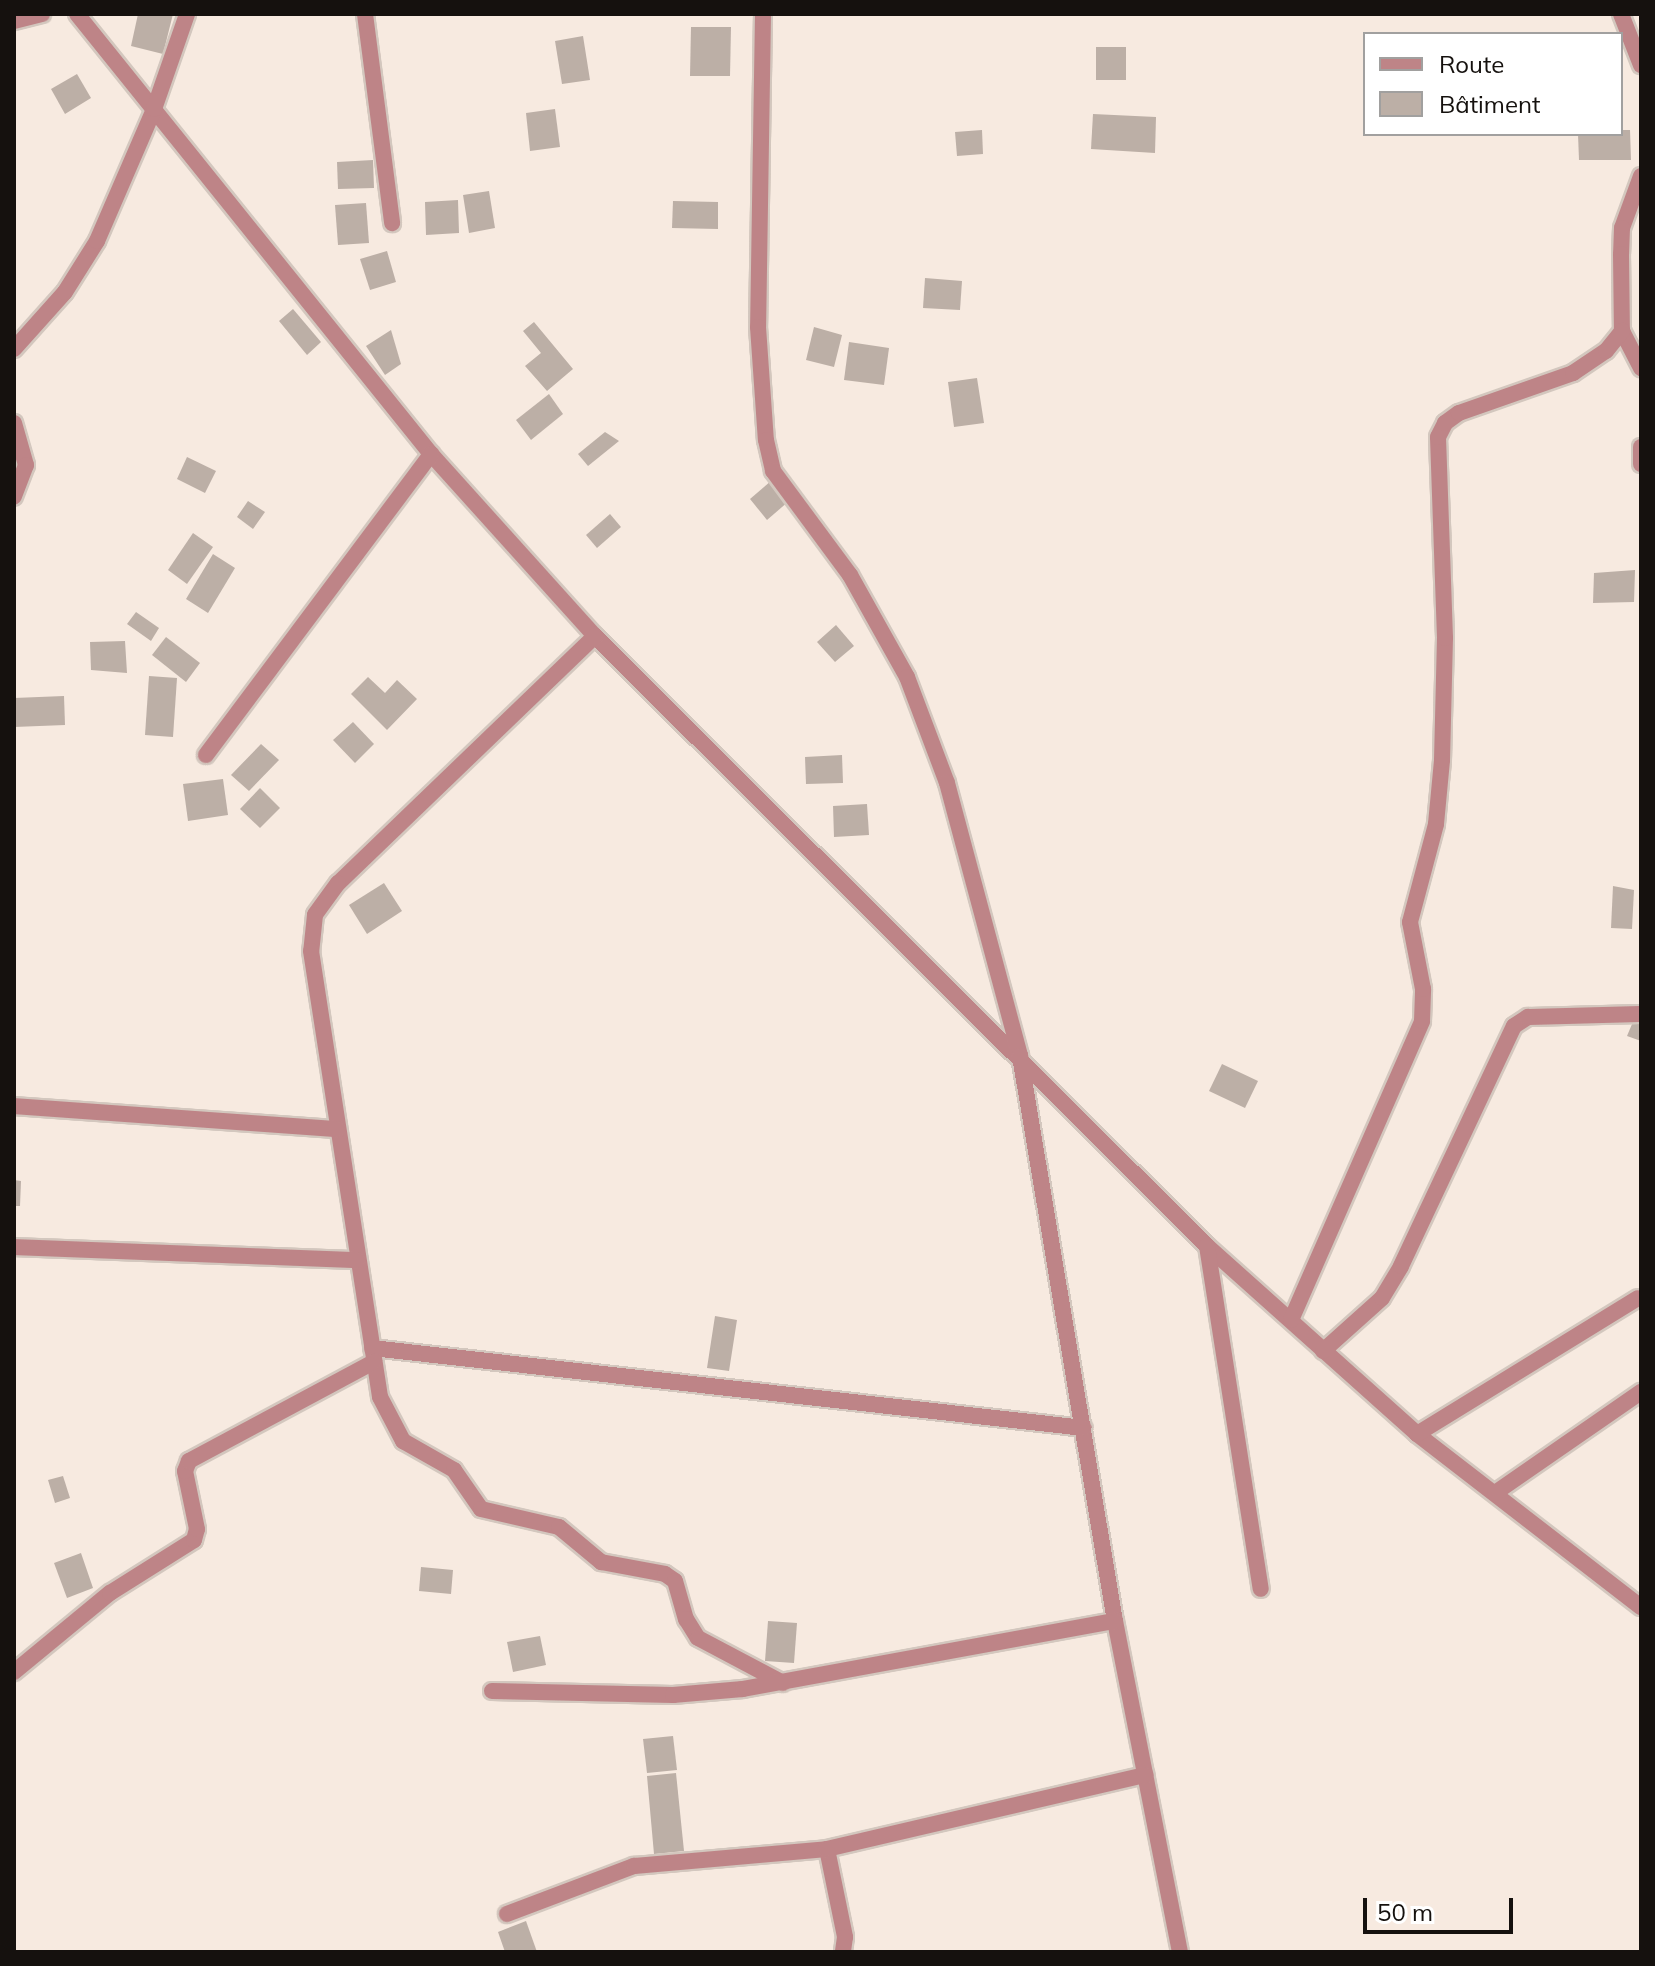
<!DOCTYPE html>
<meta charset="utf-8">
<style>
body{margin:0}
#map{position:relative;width:1655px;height:1966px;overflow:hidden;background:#f7eae0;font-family:Mulish,sans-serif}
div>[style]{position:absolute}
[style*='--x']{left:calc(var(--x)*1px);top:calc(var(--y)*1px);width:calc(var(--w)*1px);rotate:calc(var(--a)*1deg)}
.building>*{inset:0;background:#bcafa6}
.roads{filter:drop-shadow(2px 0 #d3c7be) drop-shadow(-2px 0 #d3c7be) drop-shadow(0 2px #d3c7be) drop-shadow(0 -2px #d3c7be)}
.street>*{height:16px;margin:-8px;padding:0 8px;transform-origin:8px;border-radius:8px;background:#be8487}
span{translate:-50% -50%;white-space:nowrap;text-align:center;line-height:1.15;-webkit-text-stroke:7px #fff;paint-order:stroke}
.frame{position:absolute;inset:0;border:16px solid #15110e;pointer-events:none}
.legend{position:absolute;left:1363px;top:32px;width:260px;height:104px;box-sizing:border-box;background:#fff;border:2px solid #a1a09f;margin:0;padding:10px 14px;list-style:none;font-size:24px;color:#15110e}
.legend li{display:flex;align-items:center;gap:16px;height:40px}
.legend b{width:40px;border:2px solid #a1a09f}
.scale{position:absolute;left:1363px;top:1898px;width:150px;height:36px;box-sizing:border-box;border:4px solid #15110e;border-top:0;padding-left:10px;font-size:24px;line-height:28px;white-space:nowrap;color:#15110e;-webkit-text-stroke:6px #fff;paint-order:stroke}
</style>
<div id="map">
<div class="building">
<div style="clip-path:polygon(138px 14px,173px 14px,163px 54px,131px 46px)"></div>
<div style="clip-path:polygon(691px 27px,731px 27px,730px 76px,690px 76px)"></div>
<div style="clip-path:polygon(583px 36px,590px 80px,562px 84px,555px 41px)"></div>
<div style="clip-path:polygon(1096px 47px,1126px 47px,1126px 80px,1096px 80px)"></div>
<div style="clip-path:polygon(77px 74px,91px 98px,65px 114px,51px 89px)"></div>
<div style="clip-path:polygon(555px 109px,560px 147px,530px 151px,526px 113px)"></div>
<div style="clip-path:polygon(1093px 114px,1156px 117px,1155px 153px,1091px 149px)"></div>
<div style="clip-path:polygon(982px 130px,983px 154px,957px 156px,955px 132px)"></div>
<div style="clip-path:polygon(1621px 130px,1630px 130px,1631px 160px,1579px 160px,1578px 134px)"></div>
<div style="clip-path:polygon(373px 160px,374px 188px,338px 189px,337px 162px)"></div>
<div style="clip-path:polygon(489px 191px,495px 228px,469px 233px,463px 195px)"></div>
<div style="clip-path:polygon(458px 200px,459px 233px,426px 235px,425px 202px)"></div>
<div style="clip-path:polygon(673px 201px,718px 202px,718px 229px,672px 228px)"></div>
<div style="clip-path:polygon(366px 203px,369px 243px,338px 245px,335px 205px)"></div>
<div style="clip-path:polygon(387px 251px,396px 282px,370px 290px,360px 259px)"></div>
<div style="clip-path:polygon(925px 278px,962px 281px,960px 310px,923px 308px)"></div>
<div style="clip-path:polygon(293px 309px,321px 342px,307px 355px,279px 321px)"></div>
<div style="clip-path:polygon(534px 322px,573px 369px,547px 391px,525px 366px,541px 353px,523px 331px)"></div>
<div style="clip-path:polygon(814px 327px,842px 335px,834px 367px,806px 360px)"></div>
<div style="clip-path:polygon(391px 330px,401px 364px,385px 375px,366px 346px)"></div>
<div style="clip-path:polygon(849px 342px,889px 348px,884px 385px,844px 380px)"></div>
<div style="clip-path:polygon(977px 378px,984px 423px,954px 427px,948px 382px)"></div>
<div style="clip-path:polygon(549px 394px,563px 414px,531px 440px,516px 420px)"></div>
<div style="clip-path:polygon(605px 432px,619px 441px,588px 466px,578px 454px)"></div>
<div style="clip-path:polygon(187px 457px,216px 471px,205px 493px,177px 479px)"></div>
<div style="clip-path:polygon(772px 480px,789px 501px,767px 520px,750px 499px)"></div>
<div style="clip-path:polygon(248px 501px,265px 512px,253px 529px,237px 517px)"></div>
<div style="clip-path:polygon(610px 514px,621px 527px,597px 548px,586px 535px)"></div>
<div style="clip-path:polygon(193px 533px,213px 547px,187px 584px,168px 570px)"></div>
<div style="clip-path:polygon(213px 554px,235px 568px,208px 613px,186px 599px)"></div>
<div style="clip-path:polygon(1635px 570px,1634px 602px,1593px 603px,1594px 573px)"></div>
<div style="clip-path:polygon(136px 612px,159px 628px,151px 641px,127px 624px)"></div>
<div style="clip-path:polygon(836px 625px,854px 646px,835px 662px,817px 642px)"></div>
<div style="clip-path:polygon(166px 637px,200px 663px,186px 682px,152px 655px)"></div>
<div style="clip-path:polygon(125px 641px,127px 673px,91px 670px,90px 642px)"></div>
<div style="clip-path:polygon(149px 676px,177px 678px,173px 737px,145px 735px)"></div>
<div style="clip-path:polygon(368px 677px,385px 693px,397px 680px,417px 699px,387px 730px,351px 694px)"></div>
<div style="clip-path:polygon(64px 696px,65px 725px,14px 727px,14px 698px)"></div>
<div style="clip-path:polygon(353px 722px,374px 744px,355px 763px,333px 740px)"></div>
<div style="clip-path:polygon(261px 744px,279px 760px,249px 791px,231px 775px)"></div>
<div style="clip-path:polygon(842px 755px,843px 783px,806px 784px,805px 757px)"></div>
<div style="clip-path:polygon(223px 779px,228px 815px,188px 821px,183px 784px)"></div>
<div style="clip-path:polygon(260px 788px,280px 808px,260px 828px,240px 809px)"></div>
<div style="clip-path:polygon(867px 804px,869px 835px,834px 837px,833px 806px)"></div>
<div style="clip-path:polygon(384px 883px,402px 911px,367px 934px,349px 905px)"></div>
<div style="clip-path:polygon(1613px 886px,1634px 890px,1632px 929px,1611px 928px)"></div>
<div style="clip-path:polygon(1635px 1017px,1641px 1019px,1641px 1041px,1627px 1036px)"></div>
<div style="clip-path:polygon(1222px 1064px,1258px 1081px,1245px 1108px,1209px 1091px)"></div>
<div style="clip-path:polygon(14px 1180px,21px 1181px,20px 1206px,14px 1206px)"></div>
<div style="clip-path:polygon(715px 1316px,737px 1320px,729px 1371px,707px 1368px)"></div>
<div style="clip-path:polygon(63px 1476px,70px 1498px,55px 1503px,48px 1480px)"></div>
<div style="clip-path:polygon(81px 1553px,93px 1588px,67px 1598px,54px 1563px)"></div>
<div style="clip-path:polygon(421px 1567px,453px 1570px,451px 1594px,419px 1591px)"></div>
<div style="clip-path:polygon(768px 1621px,797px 1623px,794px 1663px,765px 1661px)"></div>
<div style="clip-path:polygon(540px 1636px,546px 1665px,513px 1672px,507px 1642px)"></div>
<div style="clip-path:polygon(673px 1736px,677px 1770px,647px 1773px,643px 1739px)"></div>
<div style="clip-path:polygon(676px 1773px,684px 1851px,654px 1854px,647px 1776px)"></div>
<div style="clip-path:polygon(526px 1921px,537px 1952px,505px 1952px,498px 1932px)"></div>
</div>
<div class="roads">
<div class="street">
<div style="--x:77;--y:14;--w:565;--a:51.18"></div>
<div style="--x:431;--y:454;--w:245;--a:48"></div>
<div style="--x:595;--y:636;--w:864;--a:44.91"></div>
<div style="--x:1207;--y:1246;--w:282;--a:41.8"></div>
<div style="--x:1417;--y:1434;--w:283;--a:37.7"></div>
<div style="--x:365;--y:14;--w:211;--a:82.6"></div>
<div style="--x:763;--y:14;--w:313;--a:90.9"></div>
<div style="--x:758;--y:327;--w:113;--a:86"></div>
<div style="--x:766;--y:440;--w:32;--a:77"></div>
<div style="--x:773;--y:471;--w:129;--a:53.5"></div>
<div style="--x:850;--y:575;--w:117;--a:60.8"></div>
<div style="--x:907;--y:677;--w:113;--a:69.3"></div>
<div style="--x:947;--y:783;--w:283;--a:75"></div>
<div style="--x:1020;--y:1056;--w:573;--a:80.46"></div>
<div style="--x:1115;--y:1621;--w:337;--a:78.9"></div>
<div style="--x:1621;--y:14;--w:55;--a:68.6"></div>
<div style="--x:14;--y:21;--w:29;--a:-14"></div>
<div style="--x:1641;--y:176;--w:55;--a:110.1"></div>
<div style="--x:1622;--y:228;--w:26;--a:92"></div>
<div style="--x:1621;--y:254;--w:77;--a:89.3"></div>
<div style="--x:1622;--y:331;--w:42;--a:62.8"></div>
<div style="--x:14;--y:349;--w:76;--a:-48.2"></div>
<div style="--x:65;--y:292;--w:60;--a:-57.9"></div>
<div style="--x:97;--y:241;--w:144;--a:-66.6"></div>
<div style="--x:154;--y:109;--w:101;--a:-70.8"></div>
<div style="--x:14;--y:423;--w:44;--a:74.1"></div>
<div style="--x:26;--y:465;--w:34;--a:111"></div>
<div style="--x:1641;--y:447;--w:17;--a:90"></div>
<div style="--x:595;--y:636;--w:356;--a:136.1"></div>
<div style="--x:338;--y:883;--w:39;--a:126"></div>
<div style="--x:315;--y:915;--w:36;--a:96"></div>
<div style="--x:311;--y:951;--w:451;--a:81.2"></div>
<div style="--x:380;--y:1397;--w:50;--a:62.4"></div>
<div style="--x:403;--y:1441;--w:59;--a:29.6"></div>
<div style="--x:454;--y:1470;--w:47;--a:55.3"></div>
<div style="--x:481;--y:1509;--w:80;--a:13"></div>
<div style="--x:559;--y:1527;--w:55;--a:39.8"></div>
<div style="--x:601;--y:1562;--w:65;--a:10.6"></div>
<div style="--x:665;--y:1574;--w:12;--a:35"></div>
<div style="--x:675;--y:1581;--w:40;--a:74"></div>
<div style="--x:686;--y:1619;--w:22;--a:58"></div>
<div style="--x:698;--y:1638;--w:96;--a:27.9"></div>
<div style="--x:206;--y:755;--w:376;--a:-53.2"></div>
<div style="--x:14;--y:1106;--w:324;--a:4.1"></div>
<div style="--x:1207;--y:1246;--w:347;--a:81.1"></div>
<div style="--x:14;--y:1247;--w:344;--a:2.2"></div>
<div style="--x:1291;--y:1320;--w:326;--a:-66.3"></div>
<div style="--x:1422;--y:1021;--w:32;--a:-88"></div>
<div style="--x:1423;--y:989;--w:68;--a:-101"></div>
<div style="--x:1410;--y:922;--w:101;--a:-75.1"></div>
<div style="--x:1436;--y:824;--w:64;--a:-84.6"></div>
<div style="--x:1442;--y:760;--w:122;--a:-88.6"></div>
<div style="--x:1445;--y:638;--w:201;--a:-92"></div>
<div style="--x:1438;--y:437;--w:16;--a:-63"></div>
<div style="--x:1445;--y:423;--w:17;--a:-36"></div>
<div style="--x:1459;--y:413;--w:121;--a:-19.3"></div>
<div style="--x:1573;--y:373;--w:40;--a:-34"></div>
<div style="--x:1606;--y:351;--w:26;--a:-51"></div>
<div style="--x:372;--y:1348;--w:716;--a:6.41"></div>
<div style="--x:1323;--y:1351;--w:79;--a:-41.9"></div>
<div style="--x:1382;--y:1298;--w:37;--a:-59"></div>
<div style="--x:1401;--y:1266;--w:265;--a:-64.8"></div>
<div style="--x:1514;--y:1026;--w:17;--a:-33"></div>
<div style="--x:1528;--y:1017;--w:113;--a:-1.5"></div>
<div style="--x:1417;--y:1434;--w:259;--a:-31.6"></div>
<div style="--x:1495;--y:1493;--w:178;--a:-34.7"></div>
<div style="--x:14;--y:1672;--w:124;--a:-39.5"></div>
<div style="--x:110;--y:1593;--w:99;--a:-32.2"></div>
<div style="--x:194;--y:1540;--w:11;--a:-75"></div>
<div style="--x:197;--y:1529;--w:59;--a:-101.7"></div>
<div style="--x:185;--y:1471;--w:11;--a:-68"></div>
<div style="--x:189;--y:1461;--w:210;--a:-28.2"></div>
<div style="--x:492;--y:1691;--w:181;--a:1.3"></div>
<div style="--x:673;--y:1695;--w:70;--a:-4.9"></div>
<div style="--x:743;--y:1689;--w:378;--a:-10.4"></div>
<div style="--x:827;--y:1849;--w:90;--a:78.4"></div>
<div style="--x:845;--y:1937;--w:15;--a:98"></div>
<div style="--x:507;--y:1914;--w:136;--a:-20.7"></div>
<div style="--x:634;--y:1866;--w:194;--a:-5"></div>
<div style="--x:827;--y:1849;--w:327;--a:-13.1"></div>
</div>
</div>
<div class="frame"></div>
<ul class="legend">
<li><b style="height:10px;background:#be8487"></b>Route</li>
<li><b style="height:22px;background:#bcafa6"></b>Bâtiment</li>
</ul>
<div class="scale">50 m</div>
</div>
